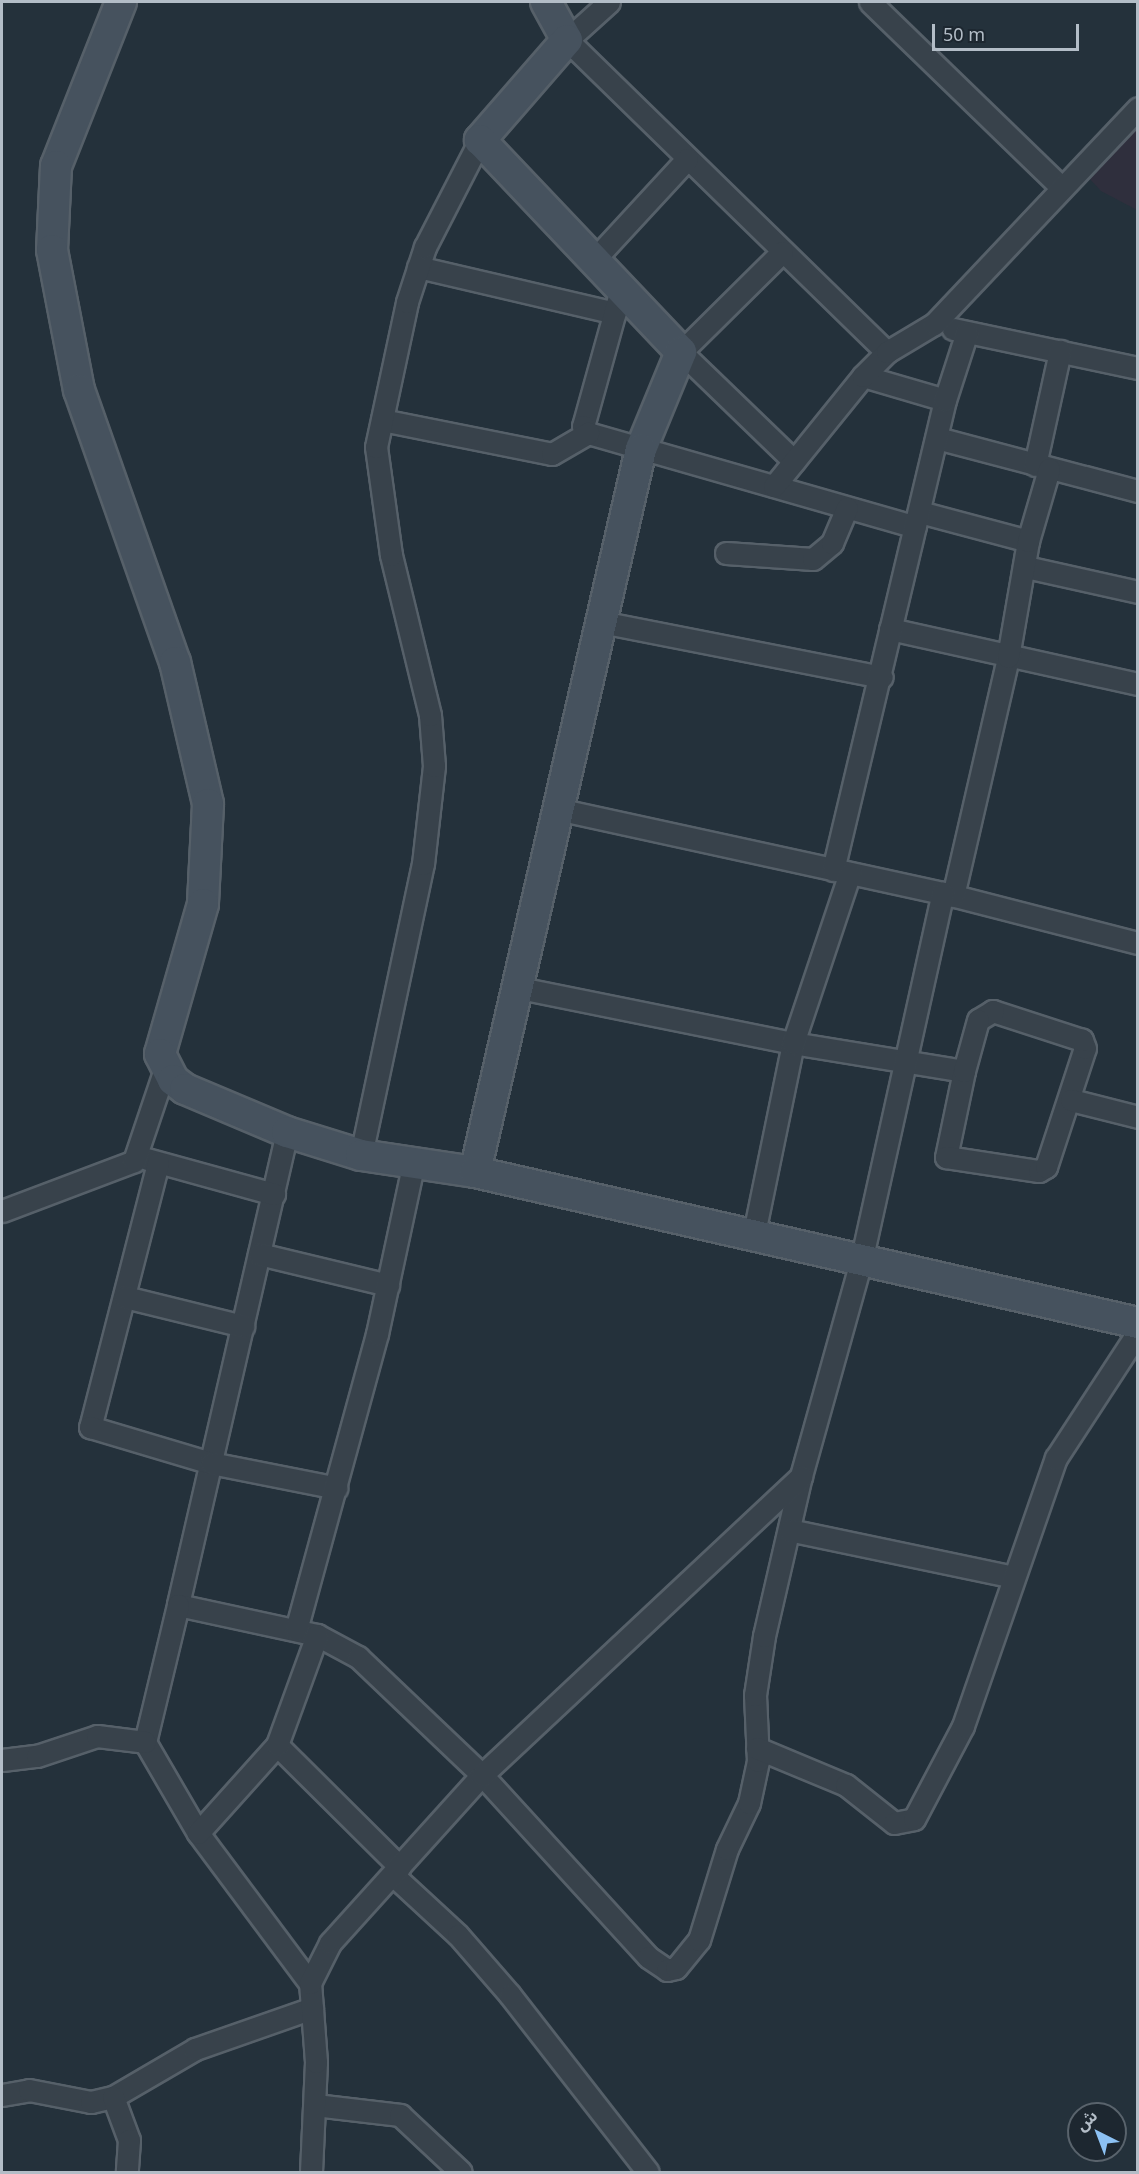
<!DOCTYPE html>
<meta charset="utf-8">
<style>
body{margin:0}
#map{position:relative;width:1139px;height:2174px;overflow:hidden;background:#24313b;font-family:"Noto Sans","Noto Sans Arabic",sans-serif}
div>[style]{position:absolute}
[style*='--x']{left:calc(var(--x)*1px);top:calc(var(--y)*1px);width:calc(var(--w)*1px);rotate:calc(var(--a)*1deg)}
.medical>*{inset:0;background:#2f2f3d}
.roads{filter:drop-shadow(2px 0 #566069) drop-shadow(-2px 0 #566069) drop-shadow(0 2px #566069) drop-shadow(0 -2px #566069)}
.street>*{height:21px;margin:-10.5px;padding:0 10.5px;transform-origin:10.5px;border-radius:10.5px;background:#38424b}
.secondary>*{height:30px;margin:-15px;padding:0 15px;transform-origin:15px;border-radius:15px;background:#46525e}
span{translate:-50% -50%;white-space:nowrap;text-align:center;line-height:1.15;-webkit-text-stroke:6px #1d2730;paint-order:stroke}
.frame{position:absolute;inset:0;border:3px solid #b3bdc7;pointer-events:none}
.north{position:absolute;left:1067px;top:2102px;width:60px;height:60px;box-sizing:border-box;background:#1d2730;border:2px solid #59636c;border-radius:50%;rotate:318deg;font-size:16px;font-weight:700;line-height:24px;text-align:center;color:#b3bdc7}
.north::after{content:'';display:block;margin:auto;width:21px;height:27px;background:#8cc1f3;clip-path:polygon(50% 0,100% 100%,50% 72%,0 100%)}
.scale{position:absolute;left:932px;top:24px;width:147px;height:27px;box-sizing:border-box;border:3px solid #b3bdc7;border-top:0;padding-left:8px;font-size:18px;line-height:21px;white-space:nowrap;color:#b3bdc7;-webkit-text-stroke:4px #1d2730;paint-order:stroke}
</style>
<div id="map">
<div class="medical">
<div style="clip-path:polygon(1137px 128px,1137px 210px,1101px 191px,1088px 177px)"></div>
</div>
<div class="roads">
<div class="street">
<div style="--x:609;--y:2;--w:57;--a:137.9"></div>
<div style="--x:567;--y:40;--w:447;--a:44.3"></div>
<div style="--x:870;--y:2;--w:264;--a:44.1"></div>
<div style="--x:782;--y:252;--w:142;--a:135.3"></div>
<div style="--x:681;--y:352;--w:157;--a:44"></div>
<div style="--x:592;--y:262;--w:140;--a:-47.3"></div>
<div style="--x:418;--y:267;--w:202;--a:13.1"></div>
<div style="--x:620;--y:293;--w:138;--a:105.5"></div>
<div style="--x:583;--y:426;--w:9;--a:54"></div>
<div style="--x:588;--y:433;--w:340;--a:16"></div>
<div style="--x:953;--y:329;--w:189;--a:11.9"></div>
<div style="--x:863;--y:376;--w:85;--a:16.3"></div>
<div style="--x:382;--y:420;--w:173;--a:11.3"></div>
<div style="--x:552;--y:454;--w:42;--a:-30.3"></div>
<div style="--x:937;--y:438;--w:208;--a:14.8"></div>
<div style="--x:1035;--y:465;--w:117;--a:-77.6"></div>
<div style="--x:774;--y:486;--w:141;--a:-51"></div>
<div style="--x:863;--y:376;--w:34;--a:-45"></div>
<div style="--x:887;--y:352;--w:55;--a:-30.8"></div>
<div style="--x:934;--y:324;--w:297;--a:-46.6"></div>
<div style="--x:920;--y:512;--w:112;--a:15"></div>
<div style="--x:726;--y:553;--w:87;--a:3.9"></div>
<div style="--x:813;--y:559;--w:25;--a:-40"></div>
<div style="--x:832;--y:543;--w:38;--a:-67"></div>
<div style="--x:1026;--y:567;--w:115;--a:12.6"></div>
<div style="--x:601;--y:622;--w:286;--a:11.1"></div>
<div style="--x:890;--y:629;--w:254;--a:12.5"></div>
<div style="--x:557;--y:809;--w:395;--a:12.3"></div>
<div style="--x:943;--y:893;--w:201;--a:14.4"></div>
<div style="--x:833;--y:870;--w:483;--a:-76.6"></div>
<div style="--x:945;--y:400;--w:71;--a:-72.1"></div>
<div style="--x:953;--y:896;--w:245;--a:-77"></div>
<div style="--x:1008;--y:657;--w:118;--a:-80.2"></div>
<div style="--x:1028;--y:541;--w:75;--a:-73.7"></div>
<div style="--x:515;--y:987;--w:284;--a:11.4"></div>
<div style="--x:793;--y:1043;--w:173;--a:9.3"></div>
<div style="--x:964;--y:1071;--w:88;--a:101.8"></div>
<div style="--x:946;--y:1157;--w:94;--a:8.6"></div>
<div style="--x:1039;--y:1171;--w:8;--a:-30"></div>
<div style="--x:1046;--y:1167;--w:125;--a:-71.9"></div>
<div style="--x:1085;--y:1048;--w:9;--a:-111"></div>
<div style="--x:1082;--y:1040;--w:94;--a:-162"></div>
<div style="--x:993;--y:1011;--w:17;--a:149"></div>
<div style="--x:978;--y:1020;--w:53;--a:105.4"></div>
<div style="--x:1071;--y:1100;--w:69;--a:14.2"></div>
<div style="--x:287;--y:1132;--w:485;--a:103"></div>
<div style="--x:178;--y:1605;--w:142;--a:12.2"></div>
<div style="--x:317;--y:1635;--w:47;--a:28.2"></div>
<div style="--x:358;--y:1657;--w:171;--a:43.6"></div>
<div style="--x:482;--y:1775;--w:246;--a:47.6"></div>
<div style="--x:648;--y:1957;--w:23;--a:34"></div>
<div style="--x:667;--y:1970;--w:9;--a:-13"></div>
<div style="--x:676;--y:1968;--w:36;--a:-51"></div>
<div style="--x:699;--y:1940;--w:95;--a:-72.9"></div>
<div style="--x:727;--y:1849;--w:51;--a:-64.4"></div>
<div style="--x:749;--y:1803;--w:43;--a:-77.9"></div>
<div style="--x:758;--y:1761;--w:66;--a:-92.6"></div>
<div style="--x:755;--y:1695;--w:60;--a:-81.3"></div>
<div style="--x:764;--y:1636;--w:164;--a:-77"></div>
<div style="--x:801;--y:1476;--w:227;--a:-74.4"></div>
<div style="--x:862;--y:1257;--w:373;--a:-77.5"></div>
<div style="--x:361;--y:1155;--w:298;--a:-78"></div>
<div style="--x:423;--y:864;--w:99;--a:-83.6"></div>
<div style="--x:434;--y:766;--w:51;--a:-94.5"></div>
<div style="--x:430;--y:715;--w:165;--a:-103.7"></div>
<div style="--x:391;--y:555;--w:109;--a:-97.9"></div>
<div style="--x:376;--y:447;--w:148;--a:-77.9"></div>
<div style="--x:407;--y:302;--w:58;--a:-71.9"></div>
<div style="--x:425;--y:247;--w:120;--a:-62.8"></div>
<div style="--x:147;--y:1159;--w:132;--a:15.4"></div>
<div style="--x:158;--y:1163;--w:273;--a:104.4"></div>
<div style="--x:90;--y:1427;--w:126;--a:16.6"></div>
<div style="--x:211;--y:1463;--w:128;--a:11.2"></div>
<div style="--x:2;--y:1211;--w:141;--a:-20.7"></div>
<div style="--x:134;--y:1161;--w:97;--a:-71.4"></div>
<div style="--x:753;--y:1238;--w:199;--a:-78.4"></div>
<div style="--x:793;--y:1043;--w:179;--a:-71.5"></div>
<div style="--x:259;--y:1254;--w:133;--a:13.5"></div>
<div style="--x:125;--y:1297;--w:122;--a:13.8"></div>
<div style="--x:789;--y:1530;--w:229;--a:11.8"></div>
<div style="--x:178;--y:1605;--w:141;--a:103.5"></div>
<div style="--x:145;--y:1742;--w:105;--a:59.8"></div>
<div style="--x:198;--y:1833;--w:187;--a:53.3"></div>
<div style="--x:296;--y:1630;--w:307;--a:-74.7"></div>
<div style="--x:377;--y:1334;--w:172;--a:-77.9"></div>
<div style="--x:277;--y:1745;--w:173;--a:44.8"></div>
<div style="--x:757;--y:1748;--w:96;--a:22.6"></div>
<div style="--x:846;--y:1785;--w:61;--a:38.4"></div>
<div style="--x:894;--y:1823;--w:20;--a:-11"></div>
<div style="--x:914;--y:1819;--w:105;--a:-62.2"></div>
<div style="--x:963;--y:1726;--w:284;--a:-70.9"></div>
<div style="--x:1056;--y:1458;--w:150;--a:-56.9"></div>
<div style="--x:2;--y:1760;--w:35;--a:-7"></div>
<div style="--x:37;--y:1756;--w:63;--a:-18.4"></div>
<div style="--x:97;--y:1736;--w:48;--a:7.1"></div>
<div style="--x:198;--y:1833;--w:118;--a:-48.1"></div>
<div style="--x:277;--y:1745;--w:117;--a:-70"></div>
<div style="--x:393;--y:1875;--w:88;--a:42.7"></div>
<div style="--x:458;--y:1935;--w:79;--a:49.1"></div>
<div style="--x:510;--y:1995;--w:224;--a:52.1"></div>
<div style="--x:2;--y:2095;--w:27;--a:-10"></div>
<div style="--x:29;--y:2090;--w:63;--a:11"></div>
<div style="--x:91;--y:2102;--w:23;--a:-13"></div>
<div style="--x:113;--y:2097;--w:95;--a:-30.3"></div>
<div style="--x:195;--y:2049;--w:124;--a:-19.3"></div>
<div style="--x:113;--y:2097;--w:46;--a:69.6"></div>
<div style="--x:129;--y:2140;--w:32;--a:94"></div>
<div style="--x:315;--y:2105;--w:86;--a:6.7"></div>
<div style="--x:400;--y:2115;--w:83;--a:43.1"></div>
<div style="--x:311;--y:2172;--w:110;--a:-87.4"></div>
<div style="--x:316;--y:2062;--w:79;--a:-94.3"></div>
<div style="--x:310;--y:1983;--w:45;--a:-63.4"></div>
<div style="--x:330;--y:1943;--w:227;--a:-47.9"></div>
<div style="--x:482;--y:1775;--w:437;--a:-43.1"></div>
</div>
<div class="secondary">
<div style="--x:121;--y:2;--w:176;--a:111.6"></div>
<div style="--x:56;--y:166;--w:84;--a:92.7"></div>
<div style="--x:52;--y:250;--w:143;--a:79.1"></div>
<div style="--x:79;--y:390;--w:288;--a:70.6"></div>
<div style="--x:175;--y:662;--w:146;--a:76.9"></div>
<div style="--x:208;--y:804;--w:100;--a:92.9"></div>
<div style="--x:203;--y:904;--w:156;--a:106"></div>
<div style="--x:160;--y:1054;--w:29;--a:63"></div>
<div style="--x:173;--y:1080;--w:15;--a:37"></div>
<div style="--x:185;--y:1089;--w:111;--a:22.9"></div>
<div style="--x:287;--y:1132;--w:77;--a:17.3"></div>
<div style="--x:361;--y:1155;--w:115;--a:8.5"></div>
<div style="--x:546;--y:2;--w:43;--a:61.1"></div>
<div style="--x:567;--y:40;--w:133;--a:131"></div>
<div style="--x:480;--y:140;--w:292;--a:46.5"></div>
<div style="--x:681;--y:352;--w:105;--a:112.4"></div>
<div style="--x:641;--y:449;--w:742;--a:102.93"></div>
<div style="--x:475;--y:1172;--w:680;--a:12.83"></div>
</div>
</div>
<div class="frame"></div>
<div class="north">ش</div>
<div class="scale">50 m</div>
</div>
